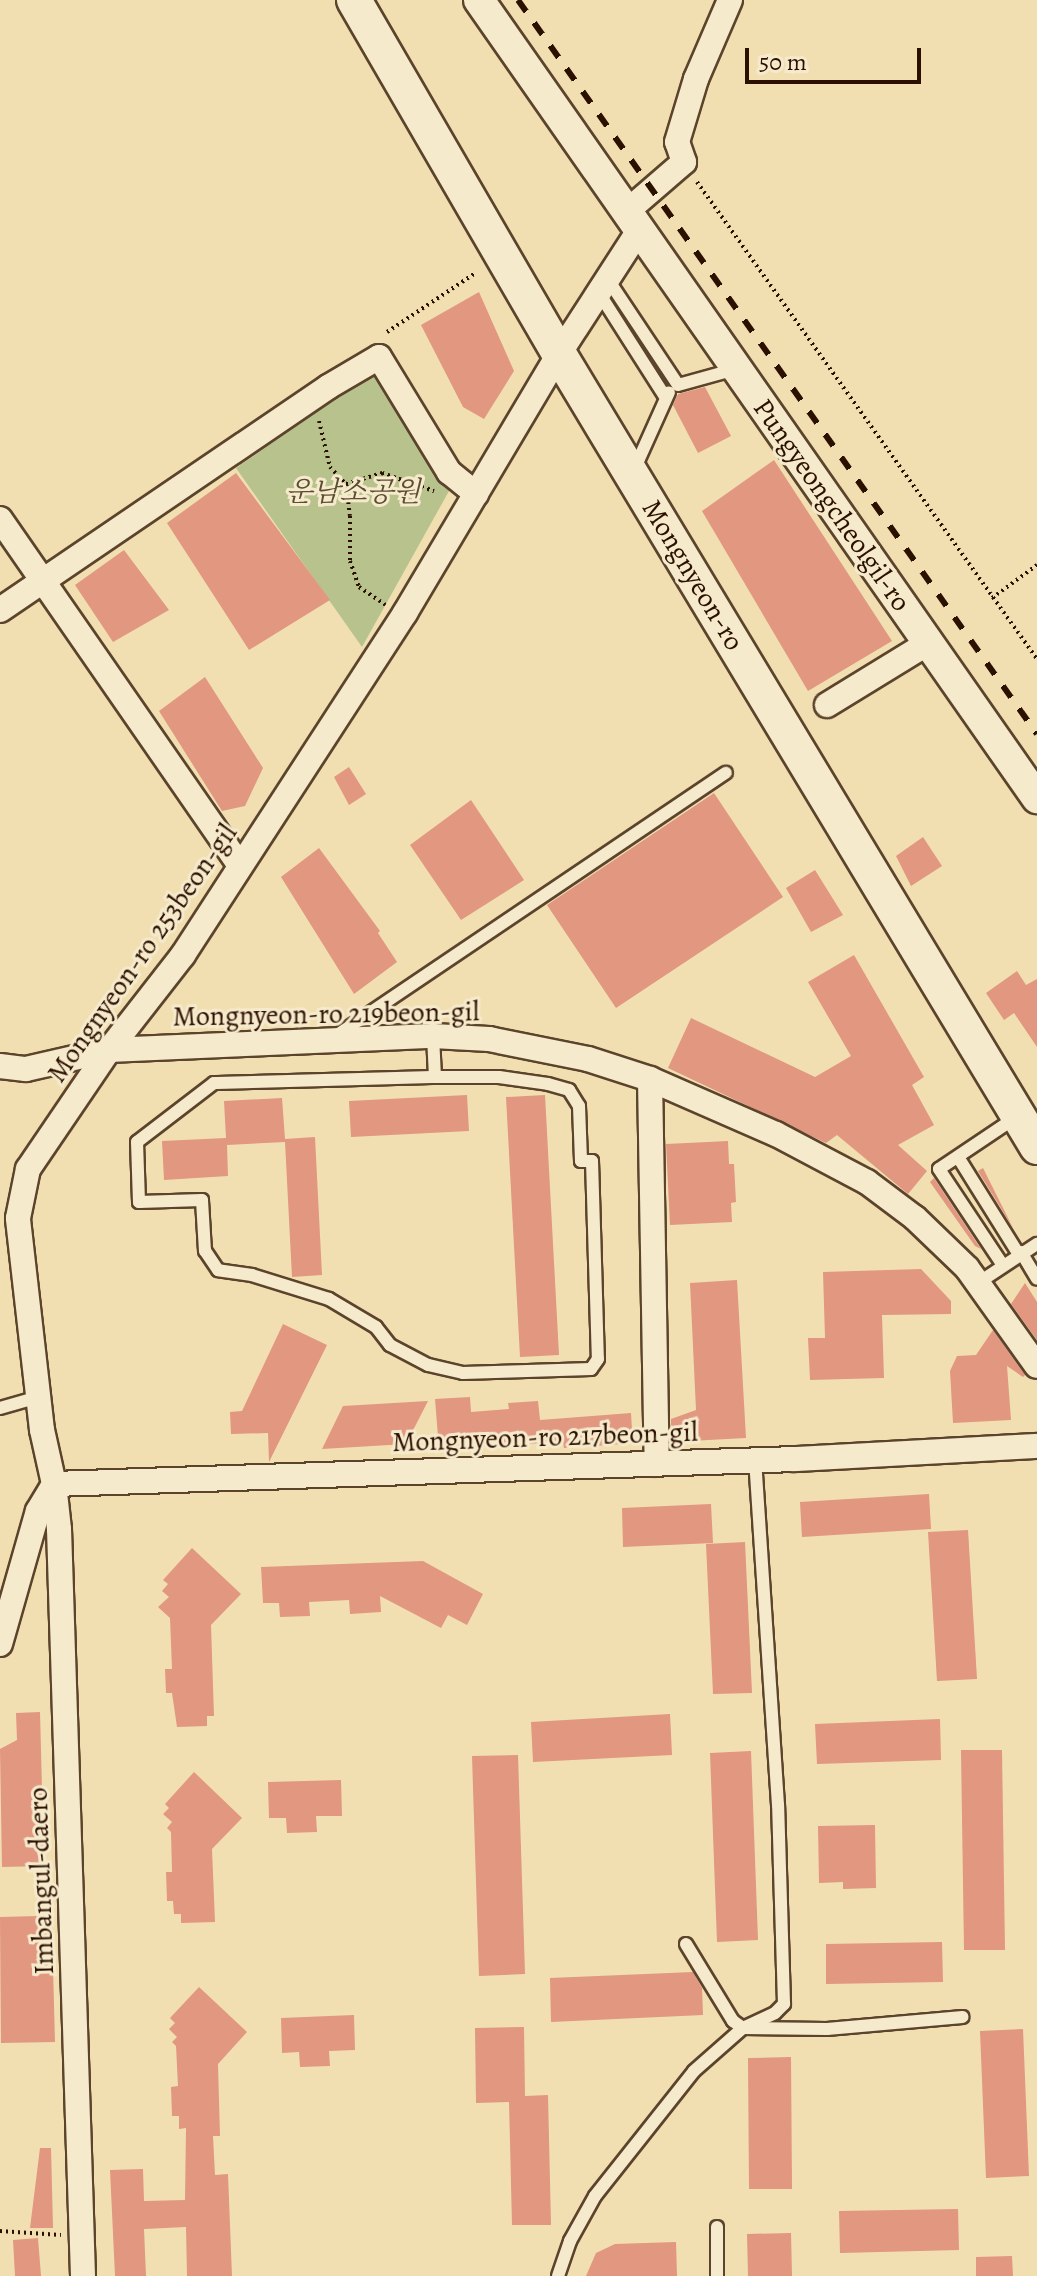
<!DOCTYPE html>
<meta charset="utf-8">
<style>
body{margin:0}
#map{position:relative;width:1037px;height:2276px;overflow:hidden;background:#f1dfb1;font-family:Alegreya,"Noto Serif KR",serif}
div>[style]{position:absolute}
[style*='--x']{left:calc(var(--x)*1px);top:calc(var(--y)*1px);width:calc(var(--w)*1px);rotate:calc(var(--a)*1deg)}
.green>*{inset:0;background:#b8c28d}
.building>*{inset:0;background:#e19780}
.path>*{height:4px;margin-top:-2px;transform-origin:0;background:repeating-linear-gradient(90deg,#2b1000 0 2px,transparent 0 6px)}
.roads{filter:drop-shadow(2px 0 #5c442c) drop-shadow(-2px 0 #5c442c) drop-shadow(0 2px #5c442c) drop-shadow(0 -2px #5c442c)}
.service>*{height:12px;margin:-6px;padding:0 6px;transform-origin:6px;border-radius:6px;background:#f6eacc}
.minor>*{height:24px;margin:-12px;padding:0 12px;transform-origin:12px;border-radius:12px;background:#f6eacc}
.tertiary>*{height:30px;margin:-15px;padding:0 15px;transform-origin:15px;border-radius:15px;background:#f6eacc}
.secondary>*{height:34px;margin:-17px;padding:0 17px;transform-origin:17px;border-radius:17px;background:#f6eacc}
.rail>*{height:6px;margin-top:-3px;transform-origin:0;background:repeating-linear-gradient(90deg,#2b1000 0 14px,transparent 0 28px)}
span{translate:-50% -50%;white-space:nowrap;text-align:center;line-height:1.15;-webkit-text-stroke:6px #f6eacc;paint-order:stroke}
.park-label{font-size:28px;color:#5c4e31;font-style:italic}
.street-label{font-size:28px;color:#2b1000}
.scale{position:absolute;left:745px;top:48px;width:176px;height:36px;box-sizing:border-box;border:4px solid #2b1000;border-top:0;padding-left:10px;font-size:24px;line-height:28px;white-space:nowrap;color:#2b1000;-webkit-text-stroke:6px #f6eacc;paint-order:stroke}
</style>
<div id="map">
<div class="green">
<div style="clip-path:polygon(369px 376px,378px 377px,387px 385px,449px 491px,362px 647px,236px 468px)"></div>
</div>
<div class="building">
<div style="clip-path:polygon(479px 292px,514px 371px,484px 419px,463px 407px,421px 325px)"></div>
<div style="clip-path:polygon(705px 387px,731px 436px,698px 453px,673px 405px,678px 394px)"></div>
<div style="clip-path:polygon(774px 460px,892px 641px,808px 691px,702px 511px)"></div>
<div style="clip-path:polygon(236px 473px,330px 600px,249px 650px,167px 523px)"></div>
<div style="clip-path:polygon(124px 550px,169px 610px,113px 642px,75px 585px)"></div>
<div style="clip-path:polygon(205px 677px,263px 768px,245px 806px,222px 811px,159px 711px)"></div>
<div style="clip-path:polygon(349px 767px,366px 794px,349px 805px,334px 777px)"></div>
<div style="clip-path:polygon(714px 793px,783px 897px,616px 1008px,547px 905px)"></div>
<div style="clip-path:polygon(471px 800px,524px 880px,461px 920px,410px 845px)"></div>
<div style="clip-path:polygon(923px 837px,942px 866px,911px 886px,896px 856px)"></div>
<div style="clip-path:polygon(319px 848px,380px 931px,378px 933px,397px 962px,354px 994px,281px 877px)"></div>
<div style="clip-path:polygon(815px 870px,843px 915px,811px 932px,786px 888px)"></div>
<div style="clip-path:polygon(854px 955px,924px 1077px,912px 1085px,934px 1125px,898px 1145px,927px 1171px,908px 1194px,837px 1135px,826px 1143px,668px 1068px,691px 1018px,815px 1077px,851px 1056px,808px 982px)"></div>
<div style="clip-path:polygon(1017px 971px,1026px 985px,1037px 979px,1037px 1047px,1014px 1013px,1004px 1020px,986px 993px)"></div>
<div style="clip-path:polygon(467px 1095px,469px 1131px,351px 1137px,349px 1101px)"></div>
<div style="clip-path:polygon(545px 1095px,559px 1355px,520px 1357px,506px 1097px)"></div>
<div style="clip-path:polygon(282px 1098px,285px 1139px,315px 1137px,322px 1275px,292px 1277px,285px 1142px,227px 1145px,228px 1176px,164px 1180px,162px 1141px,226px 1138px,224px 1101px)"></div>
<div style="clip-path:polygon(728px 1141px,729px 1164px,734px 1164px,736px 1202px,731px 1203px,732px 1222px,670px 1225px,666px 1144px)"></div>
<div style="clip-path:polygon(983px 1168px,1013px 1228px,978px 1171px)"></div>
<div style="clip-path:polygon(934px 1178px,981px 1249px,975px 1246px,930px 1182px)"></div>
<div style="clip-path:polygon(921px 1269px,951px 1301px,951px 1314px,882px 1315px,884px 1378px,810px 1380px,808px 1338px,825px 1338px,823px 1272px)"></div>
<div style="clip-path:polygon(737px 1280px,746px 1438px,690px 1441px,671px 1425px,671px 1419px,696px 1410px,690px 1283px)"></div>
<div style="clip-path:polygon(1025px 1283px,1037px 1302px,1037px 1340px,1011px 1304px)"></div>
<div style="clip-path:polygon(283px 1324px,327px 1345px,269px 1462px,268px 1433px,231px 1434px,230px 1412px,242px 1411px)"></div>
<div style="clip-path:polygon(993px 1330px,1025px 1375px,1023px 1377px,1007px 1366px,1011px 1420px,953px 1423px,950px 1371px,957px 1356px,976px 1355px)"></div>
<div style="clip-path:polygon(470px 1397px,471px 1412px,509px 1409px,508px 1403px,538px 1401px,540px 1420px,631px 1413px,632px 1430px,623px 1444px,564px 1448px,563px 1442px,439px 1449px,435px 1399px)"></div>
<div style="clip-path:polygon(428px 1401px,406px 1444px,322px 1449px,343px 1406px)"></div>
<div style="clip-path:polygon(929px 1494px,931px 1529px,802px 1537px,800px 1502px)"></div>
<div style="clip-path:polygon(711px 1504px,713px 1543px,623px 1547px,622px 1508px)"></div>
<div style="clip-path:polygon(968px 1530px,977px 1679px,937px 1681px,928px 1532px)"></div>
<div style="clip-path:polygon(745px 1542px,752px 1693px,713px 1694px,706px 1544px)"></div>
<div style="clip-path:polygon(192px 1548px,241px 1594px,211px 1625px,214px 1716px,207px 1716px,207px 1726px,177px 1727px,172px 1693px,166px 1693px,165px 1669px,172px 1669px,170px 1618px,158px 1607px,169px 1597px,162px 1591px,168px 1584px,163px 1580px)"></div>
<div style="clip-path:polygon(423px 1561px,483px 1594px,467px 1625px,448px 1615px,441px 1628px,380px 1596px,381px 1612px,350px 1614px,349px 1600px,309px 1602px,310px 1616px,280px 1617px,279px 1603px,263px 1603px,261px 1567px)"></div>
<div style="clip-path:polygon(40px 1712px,44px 1866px,2px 1867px,0 1749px,17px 1740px,16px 1713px)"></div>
<div style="clip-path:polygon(670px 1714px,672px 1755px,533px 1762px,531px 1722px)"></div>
<div style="clip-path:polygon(940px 1719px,941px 1760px,817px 1764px,815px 1724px)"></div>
<div style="clip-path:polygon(961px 1750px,1002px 1750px,1005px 1950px,964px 1950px)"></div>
<div style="clip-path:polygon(751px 1751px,758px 1940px,717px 1942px,710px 1753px)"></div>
<div style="clip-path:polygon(518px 1755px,525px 1974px,479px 1976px,472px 1756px)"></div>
<div style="clip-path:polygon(194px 1772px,242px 1818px,212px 1849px,215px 1922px,181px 1923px,181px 1914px,174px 1914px,173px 1901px,167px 1901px,166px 1872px,172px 1872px,171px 1832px,167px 1828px,172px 1822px,163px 1814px,169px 1808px,165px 1804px)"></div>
<div style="clip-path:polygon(341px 1780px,342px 1816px,316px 1816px,317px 1832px,287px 1833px,286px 1818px,269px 1818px,268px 1782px)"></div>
<div style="clip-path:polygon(875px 1825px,876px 1888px,843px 1889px,843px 1882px,819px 1883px,818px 1826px)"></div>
<div style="clip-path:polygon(38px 1916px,52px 1931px,55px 2042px,1px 2043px,0 1917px)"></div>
<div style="clip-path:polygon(942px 1942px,943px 1982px,826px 1984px,826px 1944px)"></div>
<div style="clip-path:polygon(693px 1972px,702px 1988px,703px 2015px,551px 2022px,550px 1978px)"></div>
<div style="clip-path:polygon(199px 1987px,247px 2032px,218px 2064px,220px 2136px,213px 2136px,215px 2175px,228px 2174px,232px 2276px,187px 2276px,186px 2227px,144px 2229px,146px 2276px,115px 2276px,110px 2170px,143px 2169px,144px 2201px,185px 2200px,186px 2128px,179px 2129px,179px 2116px,172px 2116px,171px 2087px,178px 2086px,176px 2046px,172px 2042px,177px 2037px,169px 2029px,175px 2023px,170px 2018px)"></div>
<div style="clip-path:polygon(354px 2015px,355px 2050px,329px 2051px,330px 2066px,300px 2067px,299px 2052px,282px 2053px,281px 2018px)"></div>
<div style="clip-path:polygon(524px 2027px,525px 2096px,548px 2095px,551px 2225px,512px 2225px,509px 2102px,476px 2103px,475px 2028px)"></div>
<div style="clip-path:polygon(1023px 2029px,1029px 2176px,986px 2178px,980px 2031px)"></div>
<div style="clip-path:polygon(791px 2057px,792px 2189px,749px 2189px,748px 2058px)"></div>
<div style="clip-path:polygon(40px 2148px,51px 2148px,53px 2228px,30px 2228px)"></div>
<div style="clip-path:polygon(958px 2209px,959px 2250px,840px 2253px,839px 2211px)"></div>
<div style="clip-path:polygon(791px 2233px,792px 2276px,748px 2276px,747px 2234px)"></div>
<div style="clip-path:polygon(38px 2238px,41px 2276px,15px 2276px,13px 2240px)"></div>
<div style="clip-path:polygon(676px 2242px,677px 2276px,586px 2276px,596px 2253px,615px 2244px)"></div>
<div style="clip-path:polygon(1012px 2256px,1013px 2276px,976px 2276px,976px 2257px)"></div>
</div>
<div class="path">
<div style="--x:697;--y:182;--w:586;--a:54.52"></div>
<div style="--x:387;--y:332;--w:105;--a:-33.7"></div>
<div style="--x:319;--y:421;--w:47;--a:76.6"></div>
<div style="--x:330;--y:467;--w:23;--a:47"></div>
<div style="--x:346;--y:484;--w:32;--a:83"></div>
<div style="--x:350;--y:516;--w:45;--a:90"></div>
<div style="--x:350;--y:561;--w:28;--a:71"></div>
<div style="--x:359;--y:587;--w:32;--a:34"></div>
<div style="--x:346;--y:484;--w:38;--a:-17"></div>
<div style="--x:382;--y:473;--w:55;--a:19.1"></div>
<div style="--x:992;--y:598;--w:56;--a:-36.3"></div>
<div style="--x:0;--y:2231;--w:61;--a:3.8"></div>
</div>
<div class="roads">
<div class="service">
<div style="--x:607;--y:278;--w:128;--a:56.4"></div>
<div style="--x:678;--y:385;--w:60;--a:-15.4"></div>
<div style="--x:599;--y:293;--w:121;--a:57.5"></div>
<div style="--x:634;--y:470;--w:85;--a:-65.8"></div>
<div style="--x:337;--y:1035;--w:469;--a:-34"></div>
<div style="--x:433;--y:1036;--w:41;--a:87.2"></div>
<div style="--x:435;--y:1077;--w:64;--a:0"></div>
<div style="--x:499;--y:1077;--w:49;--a:8.1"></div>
<div style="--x:548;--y:1084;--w:22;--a:16"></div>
<div style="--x:569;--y:1090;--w:19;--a:58"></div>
<div style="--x:579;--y:1106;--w:55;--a:87.9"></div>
<div style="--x:581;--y:1161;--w:11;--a:0"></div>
<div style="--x:592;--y:1161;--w:198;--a:88.3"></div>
<div style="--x:598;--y:1359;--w:12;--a:125"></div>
<div style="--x:591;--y:1369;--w:128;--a:178.2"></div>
<div style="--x:463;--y:1373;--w:36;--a:-167"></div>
<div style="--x:428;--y:1365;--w:43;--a:-152.2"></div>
<div style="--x:390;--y:1345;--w:23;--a:-128"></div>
<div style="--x:376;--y:1327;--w:55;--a:-149.2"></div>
<div style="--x:329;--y:1299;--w:81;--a:-162.7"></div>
<div style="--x:252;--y:1275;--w:34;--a:-172"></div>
<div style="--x:218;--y:1270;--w:23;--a:-124"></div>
<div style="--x:205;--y:1251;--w:51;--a:-93.4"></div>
<div style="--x:202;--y:1200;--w:63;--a:178.2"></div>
<div style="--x:139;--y:1202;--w:60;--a:-91.9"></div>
<div style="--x:137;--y:1142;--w:97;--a:-37.5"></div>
<div style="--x:214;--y:1083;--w:221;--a:-1.6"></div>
<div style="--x:958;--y:1157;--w:113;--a:58"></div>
<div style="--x:1021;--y:1252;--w:31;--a:59"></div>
<div style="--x:1002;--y:1264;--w:114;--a:-123.6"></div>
<div style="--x:939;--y:1169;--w:92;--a:-33.9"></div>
<div style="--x:978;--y:1283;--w:71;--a:-33.5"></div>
<div style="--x:0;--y:1408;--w:40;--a:-16"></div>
<div style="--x:686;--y:1944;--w:90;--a:58.6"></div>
<div style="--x:733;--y:2021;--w:12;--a:35"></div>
<div style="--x:743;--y:2028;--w:35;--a:-25"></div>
<div style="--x:775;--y:2013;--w:13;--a:-45"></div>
<div style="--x:784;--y:2004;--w:199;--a:-91.7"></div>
<div style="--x:778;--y:1805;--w:345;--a:-93.8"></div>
<div style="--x:717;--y:2227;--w:49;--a:90"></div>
<div style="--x:558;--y:2276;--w:37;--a:-71"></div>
<div style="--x:570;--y:2241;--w:51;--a:-60.9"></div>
<div style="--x:595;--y:2196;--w:159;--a:-51.6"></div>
<div style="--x:694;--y:2071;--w:65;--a:-41.3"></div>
<div style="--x:743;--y:2028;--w:84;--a:0.7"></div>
<div style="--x:827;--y:2029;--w:136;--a:-5.1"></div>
</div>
<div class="minor">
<div style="--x:625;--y:213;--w:78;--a:-40.8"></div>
<div style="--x:684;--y:162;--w:21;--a:-109"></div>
<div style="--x:677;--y:142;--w:66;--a:-73.2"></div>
<div style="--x:696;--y:79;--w:86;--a:-66.7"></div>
<div style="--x:0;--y:519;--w:422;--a:55.3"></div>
<div style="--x:0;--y:610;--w:397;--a:-34.2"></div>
<div style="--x:328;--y:387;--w:59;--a:-30.5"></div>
<div style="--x:379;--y:357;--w:135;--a:58.7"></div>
<div style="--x:449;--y:472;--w:35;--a:39"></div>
<div style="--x:827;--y:705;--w:119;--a:-31.5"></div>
<div style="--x:0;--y:1066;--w:26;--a:7"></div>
<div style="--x:26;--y:1069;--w:85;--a:-12.9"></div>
<div style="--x:109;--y:1050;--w:324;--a:-2.5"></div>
<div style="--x:433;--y:1036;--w:56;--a:3.1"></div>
<div style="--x:489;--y:1039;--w:101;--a:11.4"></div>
<div style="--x:588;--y:1059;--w:65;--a:17.9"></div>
<div style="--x:650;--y:1079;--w:137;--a:23.6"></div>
<div style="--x:776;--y:1134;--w:103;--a:27.8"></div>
<div style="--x:867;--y:1182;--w:60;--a:36.9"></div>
<div style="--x:915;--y:1218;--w:72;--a:43.9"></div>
<div style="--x:967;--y:1268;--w:120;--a:54.5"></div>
<div style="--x:650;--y:1079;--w:385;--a:89"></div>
<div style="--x:54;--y:1484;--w:741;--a:-1.93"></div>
<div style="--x:795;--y:1459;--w:242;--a:-3.1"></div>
<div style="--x:0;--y:1644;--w:138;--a:-74.1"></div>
<div style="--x:38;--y:1511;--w:31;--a:-59"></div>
<div style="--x:83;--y:2276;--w:747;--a:-91.84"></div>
<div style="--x:59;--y:1529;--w:45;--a:-96.3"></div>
<div style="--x:54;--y:1484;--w:55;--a:-102.5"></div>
<div style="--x:42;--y:1430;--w:213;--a:-96.5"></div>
<div style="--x:18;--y:1218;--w:50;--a:-78.5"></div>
<div style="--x:28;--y:1169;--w:144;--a:-55.8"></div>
<div style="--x:109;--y:1050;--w:120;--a:-52.1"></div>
<div style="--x:183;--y:955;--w:408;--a:-57"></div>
<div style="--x:405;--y:613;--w:301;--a:-59.3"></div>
<div style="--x:559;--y:354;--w:145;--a:-57.1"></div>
</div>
<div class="tertiary">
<div style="--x:479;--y:0;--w:974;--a:55.04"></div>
</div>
<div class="secondary">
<div style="--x:354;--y:0;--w:409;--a:59.9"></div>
<div style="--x:559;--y:354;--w:926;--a:58.92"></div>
</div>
</div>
<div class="rail">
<div style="--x:518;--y:0;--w:899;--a:54.74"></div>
</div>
<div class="park-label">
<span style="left:353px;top:492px">운남소공원</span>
</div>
<div class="street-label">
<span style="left:832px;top:505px;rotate:55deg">Pungyeongcheolgil-ro</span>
<span style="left:693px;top:575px;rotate:59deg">Mongnyeon-ro</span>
<span style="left:142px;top:953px;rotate:-55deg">Mongnyeon-ro 253beon-gil</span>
<span style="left:326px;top:1014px;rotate:-1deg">Mongnyeon-ro 219beon-gil</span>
<span style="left:545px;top:1437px;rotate:-2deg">Mongnyeon-ro 217beon-gil</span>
<span style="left:41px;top:1881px;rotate:-92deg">Imbangul-daero</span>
</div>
<div class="scale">50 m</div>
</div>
